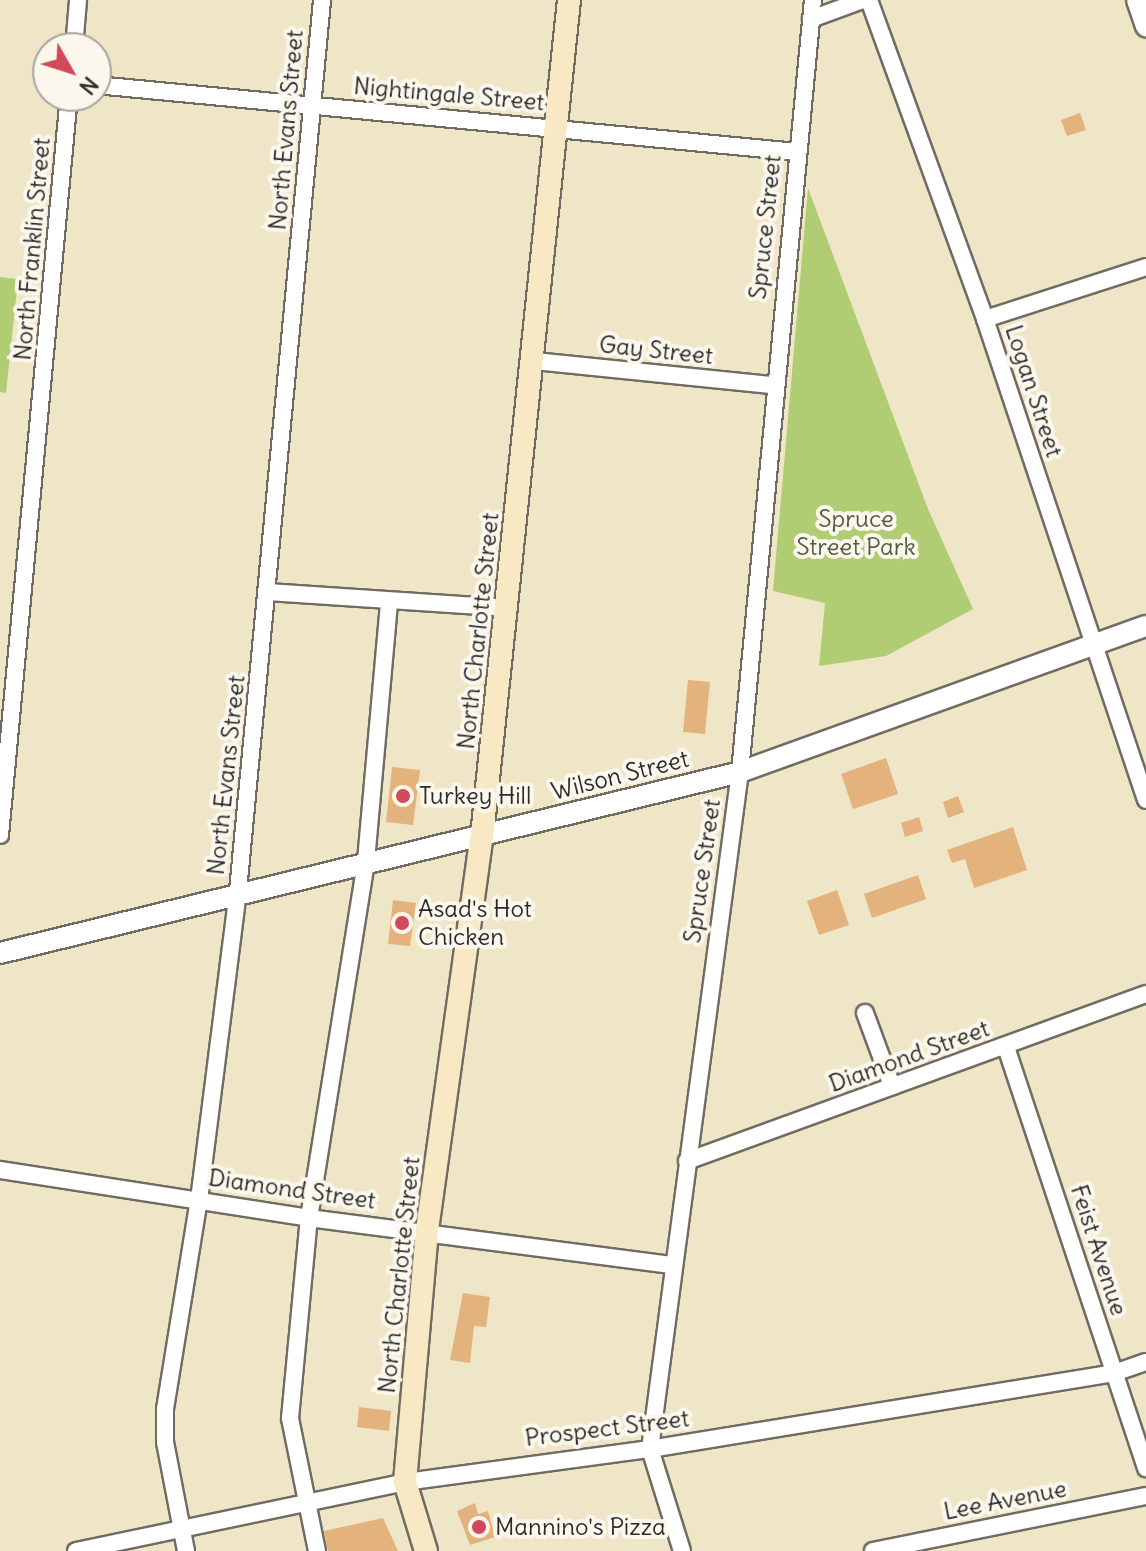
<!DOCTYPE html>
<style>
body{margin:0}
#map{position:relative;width:1146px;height:1551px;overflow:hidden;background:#efe5c7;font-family:Delius,sans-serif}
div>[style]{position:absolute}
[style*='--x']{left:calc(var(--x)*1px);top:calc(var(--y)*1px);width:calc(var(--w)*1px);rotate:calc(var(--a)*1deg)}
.green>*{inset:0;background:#b0cd74}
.building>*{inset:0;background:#e4b27d}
.roads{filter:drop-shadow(2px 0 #706c62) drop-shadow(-2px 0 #706c62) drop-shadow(0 2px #706c62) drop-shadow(0 -2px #706c62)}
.minor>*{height:16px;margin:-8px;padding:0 8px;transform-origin:8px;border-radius:8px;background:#fff}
.tertiary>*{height:20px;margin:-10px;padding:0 10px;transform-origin:10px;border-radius:10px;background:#fff}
.secondary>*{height:22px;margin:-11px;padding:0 11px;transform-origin:11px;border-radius:11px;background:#f8e8c3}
.dots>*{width:22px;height:22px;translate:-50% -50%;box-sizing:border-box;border:4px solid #fbf7ec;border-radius:50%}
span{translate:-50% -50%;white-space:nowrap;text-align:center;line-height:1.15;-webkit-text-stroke:8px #fbf7ec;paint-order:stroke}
.street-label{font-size:24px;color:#2b2b2b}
.park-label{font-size:24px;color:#535c41}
.poi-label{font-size:24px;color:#2b2b2b}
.left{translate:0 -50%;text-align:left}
.north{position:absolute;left:32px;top:32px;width:80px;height:80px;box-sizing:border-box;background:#fbf7ec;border:2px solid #a8a59f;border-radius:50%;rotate:129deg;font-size:22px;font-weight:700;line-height:32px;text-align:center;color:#2b2b2b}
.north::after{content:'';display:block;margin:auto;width:28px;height:36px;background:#d1495b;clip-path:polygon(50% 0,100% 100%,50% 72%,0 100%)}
</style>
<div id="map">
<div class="green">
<div style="clip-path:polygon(808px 188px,928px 509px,973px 609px,886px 656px,819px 666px,825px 603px,773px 591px)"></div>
<div style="clip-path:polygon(0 277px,18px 279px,6px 393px,0 392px)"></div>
</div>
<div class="building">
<div style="clip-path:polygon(1080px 113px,1086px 130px,1067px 136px,1061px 120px)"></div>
<div style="clip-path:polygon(688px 680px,710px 682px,705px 734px,683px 732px)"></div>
<div style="clip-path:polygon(886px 758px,898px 794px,853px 809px,841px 774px)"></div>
<div style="clip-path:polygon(392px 767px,420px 770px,413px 825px,386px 822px)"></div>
<div style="clip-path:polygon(958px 796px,964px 812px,948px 818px,943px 802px)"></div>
<div style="clip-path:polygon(919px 817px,923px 831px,905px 837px,901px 823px)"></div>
<div style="clip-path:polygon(1013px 827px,1027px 870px,974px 888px,965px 859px,952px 863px,947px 850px)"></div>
<div style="clip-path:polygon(918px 875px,926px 899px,872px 918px,864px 894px)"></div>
<div style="clip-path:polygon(837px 890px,849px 925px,819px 935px,807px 901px)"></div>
<div style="clip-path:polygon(393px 900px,416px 903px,410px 946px,388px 944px)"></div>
<div style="clip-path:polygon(463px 1293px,490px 1297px,486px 1327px,474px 1326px,470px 1363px,450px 1360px)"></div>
<div style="clip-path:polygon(359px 1407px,391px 1411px,389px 1431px,357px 1427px)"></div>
<div style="clip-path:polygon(475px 1503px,478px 1514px,488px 1511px,495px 1537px,470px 1545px,457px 1511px)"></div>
<div style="clip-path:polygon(383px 1518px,398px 1551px,328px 1551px,324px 1531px)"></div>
</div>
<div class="roads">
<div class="minor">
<div style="--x:869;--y:0;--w:339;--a:70"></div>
<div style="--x:985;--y:319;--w:507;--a:71.49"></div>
<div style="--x:811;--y:19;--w:55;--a:-20.1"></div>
<div style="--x:74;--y:48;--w:48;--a:-85.2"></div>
<div style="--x:96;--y:85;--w:704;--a:5.46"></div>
<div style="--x:985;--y:319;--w:169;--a:-17.9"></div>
<div style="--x:535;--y:361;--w:239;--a:5.8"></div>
<div style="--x:268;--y:592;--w:239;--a:3.8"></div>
<div style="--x:0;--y:835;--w:742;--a:-84.67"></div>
<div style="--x:865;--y:1013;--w:78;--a:69.7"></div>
<div style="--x:1006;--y:1047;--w:444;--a:71.6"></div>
<div style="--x:687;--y:1161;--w:488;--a:-20"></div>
<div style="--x:0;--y:1170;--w:313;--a:8.8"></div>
<div style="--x:309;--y:1218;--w:367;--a:7.4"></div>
<div style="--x:76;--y:1551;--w:336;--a:-11.8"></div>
<div style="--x:405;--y:1482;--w:247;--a:-7.7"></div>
<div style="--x:650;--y:1449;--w:470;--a:-9.3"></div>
<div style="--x:1114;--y:1373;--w:34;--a:-19"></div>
<div style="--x:186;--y:1551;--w:111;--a:-100.9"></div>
<div style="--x:165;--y:1442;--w:33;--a:-90"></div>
<div style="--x:165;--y:1409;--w:212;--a:-80.8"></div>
<div style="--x:199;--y:1200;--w:311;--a:-82.8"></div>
<div style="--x:238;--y:891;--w:895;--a:-84.61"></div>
<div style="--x:317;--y:1551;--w:136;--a:-101.5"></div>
<div style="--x:290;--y:1418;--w:201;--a:-84.6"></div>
<div style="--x:309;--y:1218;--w:362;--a:-80.9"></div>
<div style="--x:366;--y:861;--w:261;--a:-84.9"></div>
<div style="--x:682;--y:1551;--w:107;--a:-107.4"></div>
<div style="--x:650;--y:1449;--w:683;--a:-82.43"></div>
<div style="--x:740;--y:772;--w:775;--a:-84.6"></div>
<div style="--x:873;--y:1551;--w:278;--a:-11.4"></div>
</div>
<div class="tertiary">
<div style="--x:1137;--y:0;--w:28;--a:71"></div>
<div style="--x:0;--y:953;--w:762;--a:-13.74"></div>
<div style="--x:740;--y:772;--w:431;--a:-19.8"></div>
</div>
<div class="secondary">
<div style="--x:426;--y:1551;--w:72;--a:-106.9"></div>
<div style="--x:405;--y:1482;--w:253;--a:-85"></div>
<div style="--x:427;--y:1230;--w:398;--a:-82.1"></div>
<div style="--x:482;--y:836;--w:841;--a:-84.06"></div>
</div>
</div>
<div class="dots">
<div style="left:403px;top:796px;background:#d1495b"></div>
<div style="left:402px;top:923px;background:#d1495b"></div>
<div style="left:479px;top:1527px;background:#d1495b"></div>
</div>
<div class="street-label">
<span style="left:449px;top:94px;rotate:5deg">Nightingale Street</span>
<span style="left:286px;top:130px;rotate:-85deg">North Evans Street</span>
<span style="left:765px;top:227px;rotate:-84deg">Spruce Street</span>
<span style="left:32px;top:249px;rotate:-85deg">North Franklin Street</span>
<span style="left:656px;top:350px;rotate:6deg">Gay Street</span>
<span style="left:1034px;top:391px;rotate:72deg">Logan Street</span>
<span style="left:478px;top:631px;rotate:-84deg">North Charlotte Street</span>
<span style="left:226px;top:775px;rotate:-84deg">North Evans Street</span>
<span style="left:620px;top:775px;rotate:-14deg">Wilson Street</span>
<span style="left:702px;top:871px;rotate:-82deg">Spruce Street</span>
<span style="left:909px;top:1056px;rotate:-20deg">Diamond Street</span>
<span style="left:292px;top:1189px;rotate:8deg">Diamond Street</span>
<span style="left:1099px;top:1250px;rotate:72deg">Feist Avenue</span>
<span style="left:399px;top:1275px;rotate:-84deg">North Charlotte Street</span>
<span style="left:607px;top:1428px;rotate:-7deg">Prospect Street</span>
<span style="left:1005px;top:1500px;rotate:-11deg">Lee Avenue</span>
</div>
<div class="park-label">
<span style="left:856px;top:533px">Spruce<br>Street Park</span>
</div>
<div class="poi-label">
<span class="left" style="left:419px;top:796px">Turkey Hill</span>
<span class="left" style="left:418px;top:923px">Asad's Hot<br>Chicken</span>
<span class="left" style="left:495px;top:1527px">Mannino's Pizza</span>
</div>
<div class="north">N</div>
</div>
